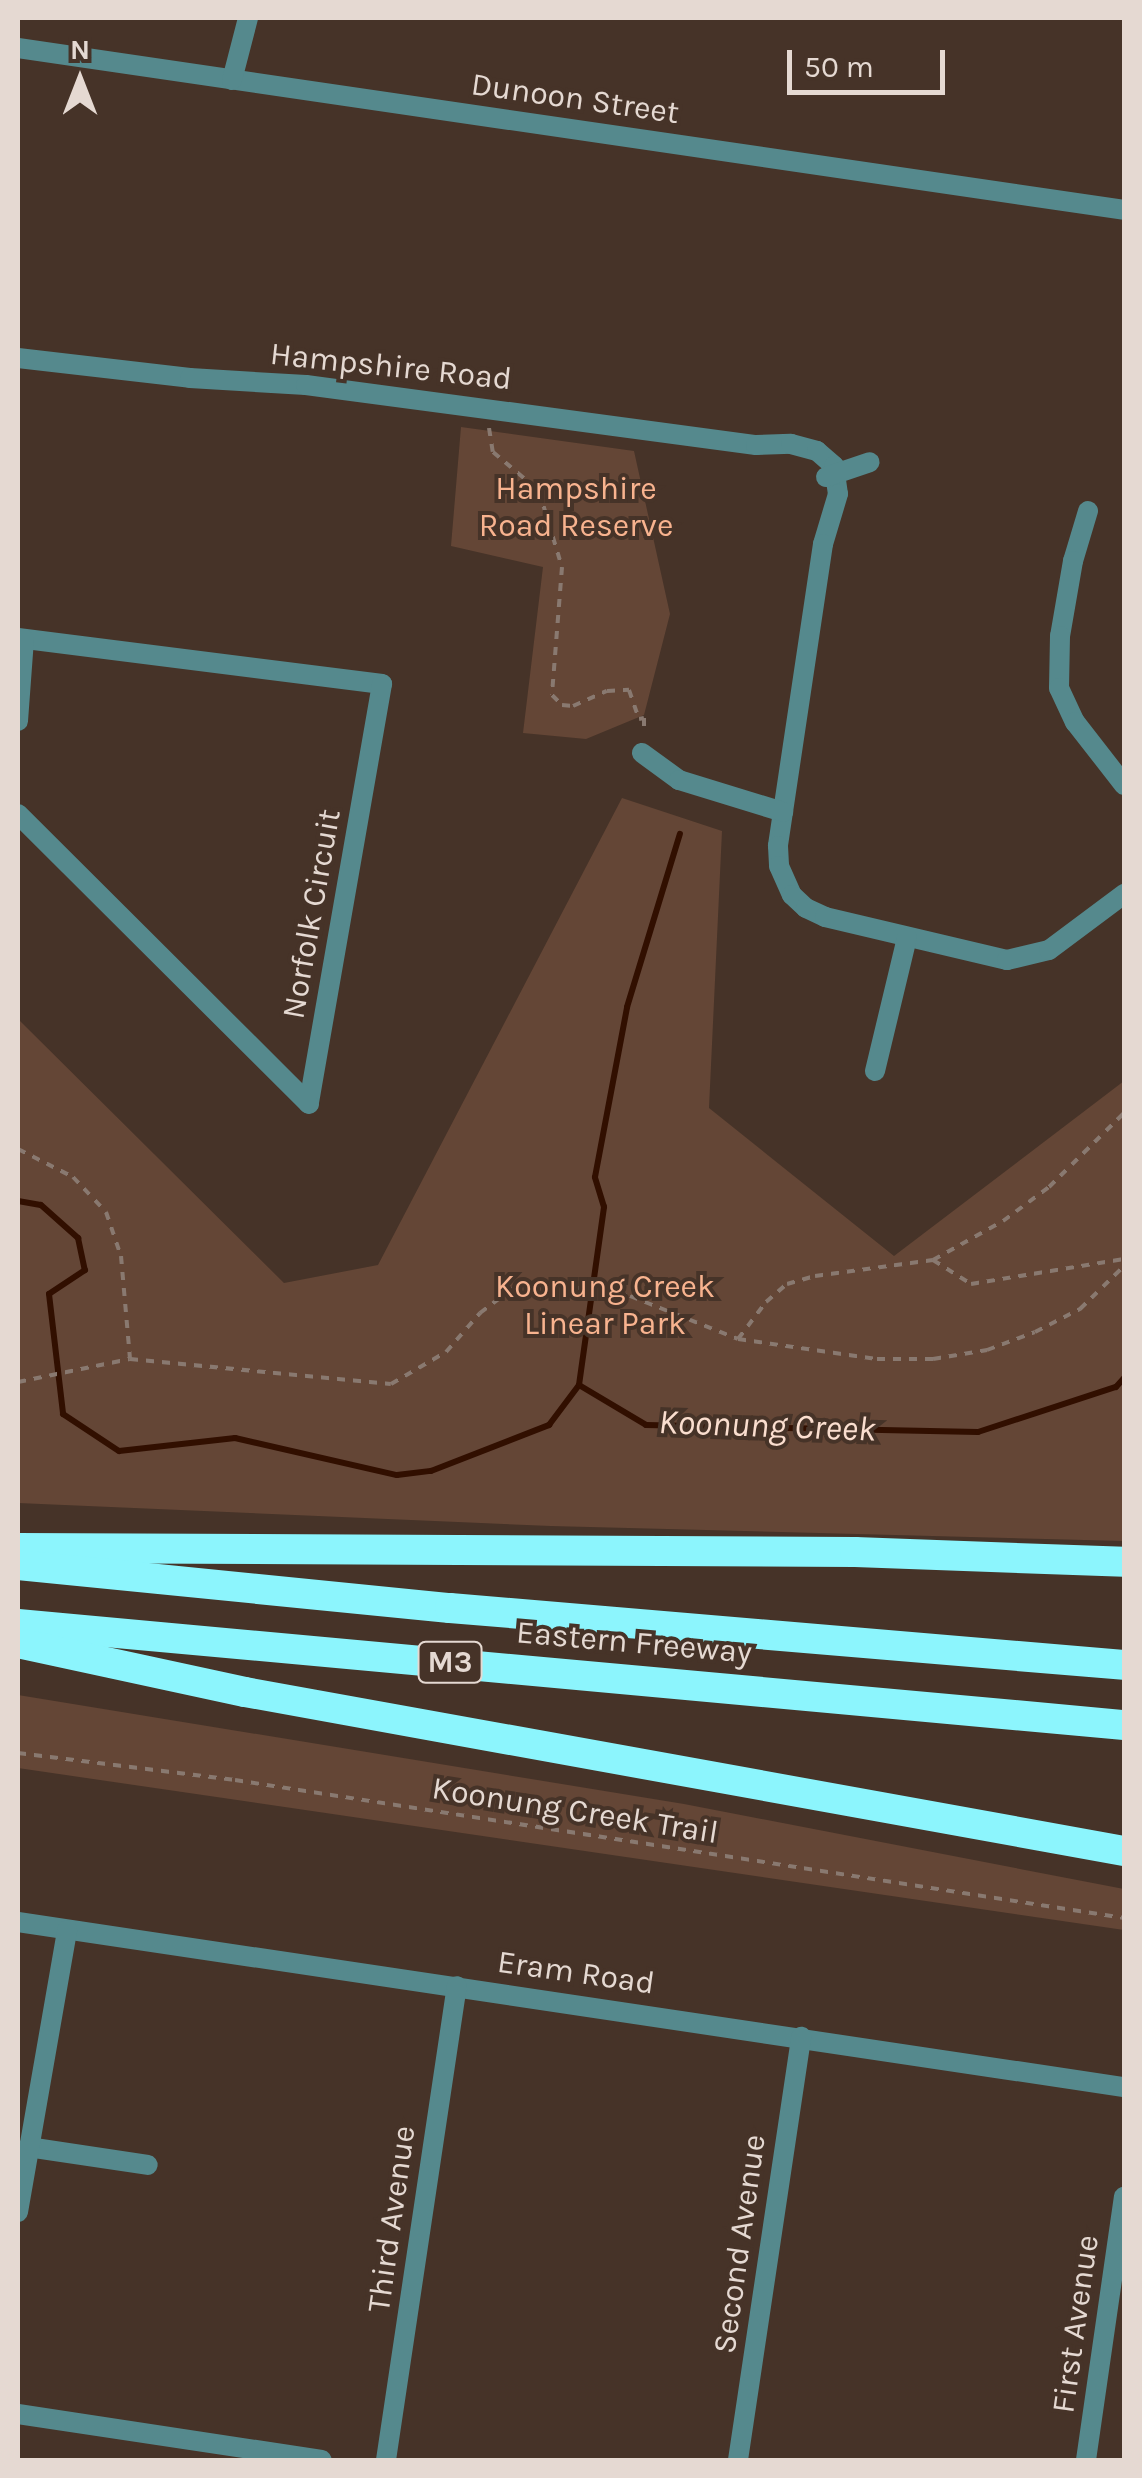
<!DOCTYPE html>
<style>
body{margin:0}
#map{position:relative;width:1142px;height:2478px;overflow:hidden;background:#463328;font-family:Karla,sans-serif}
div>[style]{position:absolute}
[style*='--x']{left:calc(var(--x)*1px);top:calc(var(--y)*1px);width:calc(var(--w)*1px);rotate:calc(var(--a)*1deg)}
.green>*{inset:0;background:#644636}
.stream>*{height:6px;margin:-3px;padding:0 3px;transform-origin:3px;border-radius:3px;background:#310f00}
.path>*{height:4px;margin-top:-2px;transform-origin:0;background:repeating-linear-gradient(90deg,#897970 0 8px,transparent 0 16px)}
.street>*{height:20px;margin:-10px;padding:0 10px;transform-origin:10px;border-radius:10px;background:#55898d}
.highway>*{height:30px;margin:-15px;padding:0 15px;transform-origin:15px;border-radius:15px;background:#8cf5fd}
span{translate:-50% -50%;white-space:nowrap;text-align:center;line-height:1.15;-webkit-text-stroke:8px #463328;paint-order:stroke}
.shield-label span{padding:2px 8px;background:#463328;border:2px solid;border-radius:8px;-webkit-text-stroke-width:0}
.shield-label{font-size:30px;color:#e5d9d2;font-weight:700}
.street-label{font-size:32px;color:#e5d9d2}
.park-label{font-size:32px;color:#f8b38f}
.water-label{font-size:35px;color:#fadecf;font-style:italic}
.frame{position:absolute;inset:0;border:20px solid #e5d9d2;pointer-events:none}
.north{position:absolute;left:30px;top:30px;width:100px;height:100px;-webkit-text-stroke:8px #463328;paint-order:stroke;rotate:0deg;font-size:28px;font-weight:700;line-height:40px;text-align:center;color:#e5d9d2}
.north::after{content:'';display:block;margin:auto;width:35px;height:45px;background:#e5d9d2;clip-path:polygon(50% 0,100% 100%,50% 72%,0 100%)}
.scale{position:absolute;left:787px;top:50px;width:158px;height:45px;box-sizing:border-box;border:5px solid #e5d9d2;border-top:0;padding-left:12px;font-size:30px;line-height:35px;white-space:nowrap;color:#e5d9d2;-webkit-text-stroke:8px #463328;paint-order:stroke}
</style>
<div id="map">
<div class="green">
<div style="clip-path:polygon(461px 427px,634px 451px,670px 614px,644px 715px,586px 739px,523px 733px,543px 567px,451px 546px)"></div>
<div style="clip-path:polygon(622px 798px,722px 831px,709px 1108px,894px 1256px,1124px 1081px,1124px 1541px,551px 1526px,18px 1503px,18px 1019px,284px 1283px,378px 1265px)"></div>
<div style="clip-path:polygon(18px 1695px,684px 1804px,1124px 1889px,1124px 1930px,18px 1768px)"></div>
</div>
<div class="stream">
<div style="--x:18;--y:1201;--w:23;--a:10"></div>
<div style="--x:41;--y:1205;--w:50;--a:41.7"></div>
<div style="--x:78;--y:1238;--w:33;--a:78"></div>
<div style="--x:85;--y:1270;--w:43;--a:146.3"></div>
<div style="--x:49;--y:1294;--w:121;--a:83.3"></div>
<div style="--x:63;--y:1414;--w:67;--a:33.5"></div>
<div style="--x:119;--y:1451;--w:117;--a:-6.4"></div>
<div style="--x:235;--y:1438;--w:166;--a:12.9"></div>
<div style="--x:397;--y:1475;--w:34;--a:-7"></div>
<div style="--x:431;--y:1471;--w:127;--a:-21.3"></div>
<div style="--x:549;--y:1425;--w:50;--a:-53.1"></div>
<div style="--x:579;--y:1385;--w:78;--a:30.8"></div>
<div style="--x:646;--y:1425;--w:332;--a:1.2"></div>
<div style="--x:978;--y:1432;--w:145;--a:-18.1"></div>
<div style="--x:1116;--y:1387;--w:12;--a:-48"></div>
<div style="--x:579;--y:1385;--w:180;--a:-82"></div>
<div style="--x:604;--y:1207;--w:31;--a:-107"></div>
<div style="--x:595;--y:1177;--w:173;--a:-79.3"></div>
<div style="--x:627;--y:1007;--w:181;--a:-73"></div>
</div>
<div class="path">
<div style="--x:489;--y:428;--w:24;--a:81"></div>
<div style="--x:493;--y:452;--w:60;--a:40.3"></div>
<div style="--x:539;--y:491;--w:79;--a:73.2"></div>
<div style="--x:562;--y:567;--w:128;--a:94.5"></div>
<div style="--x:552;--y:695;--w:14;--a:45"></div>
<div style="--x:562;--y:705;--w:11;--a:5"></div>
<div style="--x:573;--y:706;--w:37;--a:-24"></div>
<div style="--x:607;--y:691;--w:22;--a:-3"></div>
<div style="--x:629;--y:690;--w:31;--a:71"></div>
<div style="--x:639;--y:719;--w:5;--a:-11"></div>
<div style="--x:644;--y:718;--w:16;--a:90"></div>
<div style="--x:18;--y:1149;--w:62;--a:27"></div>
<div style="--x:73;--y:1177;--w:48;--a:46.7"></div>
<div style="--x:106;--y:1212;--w:46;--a:71.2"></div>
<div style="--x:121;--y:1256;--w:103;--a:85"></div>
<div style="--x:933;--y:1260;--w:45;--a:32.3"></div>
<div style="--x:971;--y:1284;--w:155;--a:-9.3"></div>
<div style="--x:738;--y:1339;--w:46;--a:-52.9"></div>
<div style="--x:766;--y:1302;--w:28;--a:-41"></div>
<div style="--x:787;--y:1284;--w:29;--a:-16"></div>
<div style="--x:815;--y:1276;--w:119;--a:-7.7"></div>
<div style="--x:933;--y:1260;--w:80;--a:-29.1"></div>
<div style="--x:1003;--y:1221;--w:57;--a:-36.5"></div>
<div style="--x:1049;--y:1187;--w:105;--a:-44.6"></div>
<div style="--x:18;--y:1382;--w:114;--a:-11.6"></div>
<div style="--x:130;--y:1359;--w:262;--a:5.5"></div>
<div style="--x:391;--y:1384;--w:64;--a:-30.2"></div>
<div style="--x:446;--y:1352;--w:52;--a:-48.9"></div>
<div style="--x:480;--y:1313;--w:38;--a:-37"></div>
<div style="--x:510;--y:1290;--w:31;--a:-15"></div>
<div style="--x:540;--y:1282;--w:91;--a:8.8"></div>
<div style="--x:630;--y:1296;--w:116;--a:21.7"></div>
<div style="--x:738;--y:1339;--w:140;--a:8.2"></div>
<div style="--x:877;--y:1359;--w:56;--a:0"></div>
<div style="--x:933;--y:1359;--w:55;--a:-9.5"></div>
<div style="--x:987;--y:1350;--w:51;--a:-20.6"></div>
<div style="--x:1035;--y:1332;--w:51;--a:-27.1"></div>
<div style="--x:1080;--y:1309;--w:62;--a:-44.3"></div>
<div style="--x:18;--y:1753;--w:219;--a:7.1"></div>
<div style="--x:235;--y:1780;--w:900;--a:8.82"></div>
</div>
<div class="street">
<div style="--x:18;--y:48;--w:1118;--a:8.33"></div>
<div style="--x:232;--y:80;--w:64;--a:-75.5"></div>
<div style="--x:18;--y:358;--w:173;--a:6.6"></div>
<div style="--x:190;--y:378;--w:116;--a:3.5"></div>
<div style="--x:306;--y:385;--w:454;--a:7.6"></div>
<div style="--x:756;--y:445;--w:35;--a:-2"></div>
<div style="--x:791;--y:444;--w:27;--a:15"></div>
<div style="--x:817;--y:451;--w:23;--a:41"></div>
<div style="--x:834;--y:466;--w:28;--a:82"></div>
<div style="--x:838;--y:494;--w:52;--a:106.7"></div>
<div style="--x:823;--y:544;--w:305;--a:98.5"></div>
<div style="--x:778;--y:846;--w:20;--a:87"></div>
<div style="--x:779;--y:866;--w:32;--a:66"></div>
<div style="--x:792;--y:895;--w:19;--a:43"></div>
<div style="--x:806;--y:908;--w:21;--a:25"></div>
<div style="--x:825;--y:917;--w:187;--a:13.3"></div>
<div style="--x:1007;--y:960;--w:43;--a:-13.4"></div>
<div style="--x:1049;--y:950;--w:94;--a:-36.7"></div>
<div style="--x:826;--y:477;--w:46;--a:-18.8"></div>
<div style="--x:1088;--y:511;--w:52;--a:106.7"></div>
<div style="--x:1073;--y:561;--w:76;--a:99.8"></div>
<div style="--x:1060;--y:636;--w:52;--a:91.1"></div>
<div style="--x:1059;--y:688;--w:38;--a:65"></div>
<div style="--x:1075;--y:722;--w:80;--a:52.1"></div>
<div style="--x:18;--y:638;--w:367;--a:7.2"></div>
<div style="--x:382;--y:684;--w:426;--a:99.9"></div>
<div style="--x:309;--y:1104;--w:411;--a:-135.1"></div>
<div style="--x:18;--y:721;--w:82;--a:-85.8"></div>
<div style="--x:642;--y:753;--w:46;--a:36.1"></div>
<div style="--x:679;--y:780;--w:109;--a:17.1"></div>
<div style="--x:875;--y:1071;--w:137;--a:-76.5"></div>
<div style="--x:18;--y:1922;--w:1118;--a:8.49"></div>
<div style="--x:28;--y:2147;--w:121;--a:8.5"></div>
<div style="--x:18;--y:2212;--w:286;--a:-80.1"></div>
<div style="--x:18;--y:2414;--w:307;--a:8.6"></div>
<div style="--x:386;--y:2460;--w:479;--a:-81.5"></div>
<div style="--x:738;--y:2460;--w:428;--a:-81.5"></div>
<div style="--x:1086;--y:2460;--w:266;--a:-81.8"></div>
</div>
<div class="highway">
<div style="--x:18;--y:1548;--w:837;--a:0.27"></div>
<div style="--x:855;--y:1552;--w:269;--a:2.1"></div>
<div style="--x:18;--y:1565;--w:434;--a:5.7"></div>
<div style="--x:450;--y:1608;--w:676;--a:4.83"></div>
<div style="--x:18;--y:1624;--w:1111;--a:5.22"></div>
<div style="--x:18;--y:1643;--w:232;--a:12.2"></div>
<div style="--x:245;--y:1692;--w:893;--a:10.25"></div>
</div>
<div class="shield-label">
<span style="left:450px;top:1662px">M3</span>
</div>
<div class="street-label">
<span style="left:575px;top:99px;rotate:8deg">Dunoon Street</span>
<span style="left:391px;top:367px;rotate:6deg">Hampshire Road</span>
<span style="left:312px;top:914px;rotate:-80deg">Norfolk Circuit</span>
<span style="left:634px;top:1643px;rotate:5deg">Eastern Freeway</span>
<span style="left:575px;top:1811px;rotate:9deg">Koonung Creek Trail</span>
<span style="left:576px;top:1973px;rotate:8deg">Eram Road</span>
<span style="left:392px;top:2219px;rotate:-82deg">Third Avenue</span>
<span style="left:740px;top:2244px;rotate:-82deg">Second Avenue</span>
<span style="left:1076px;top:2324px;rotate:-82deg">First Avenue</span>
</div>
<div class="park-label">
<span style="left:576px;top:508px">Hampshire<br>Road Reserve</span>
<span style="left:605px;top:1306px">Koonung Creek<br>Linear Park</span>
</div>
<div class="water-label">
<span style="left:767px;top:1426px;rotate:2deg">Koonung Creek</span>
</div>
<div class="frame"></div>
<div class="north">N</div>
<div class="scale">50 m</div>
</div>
